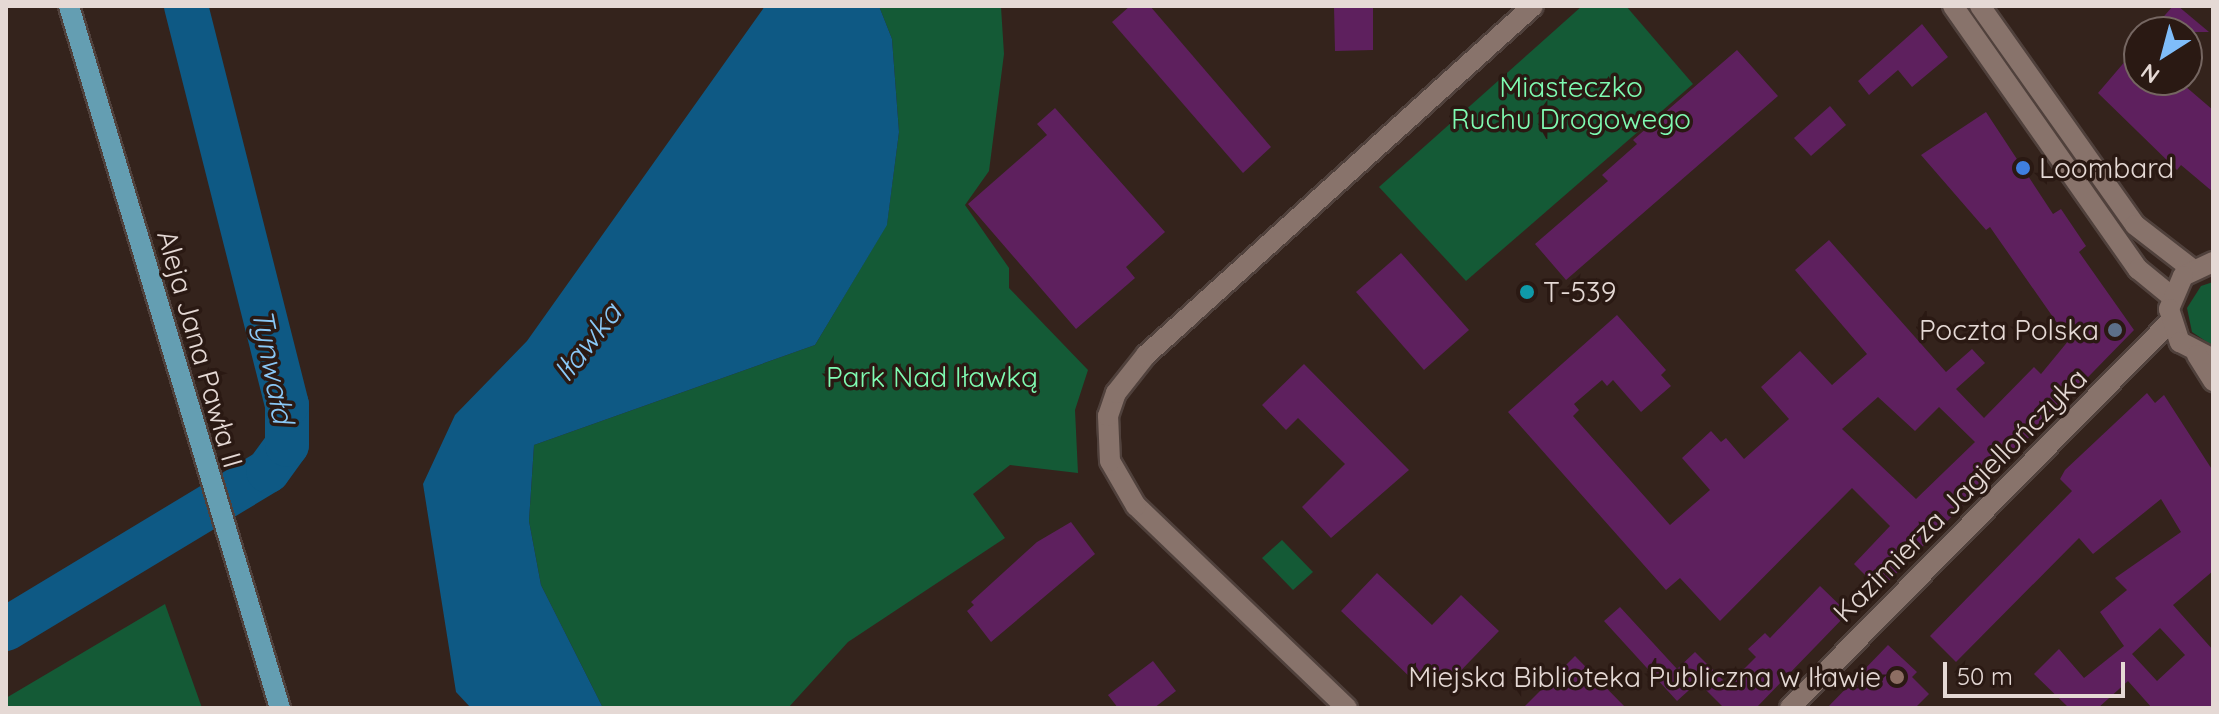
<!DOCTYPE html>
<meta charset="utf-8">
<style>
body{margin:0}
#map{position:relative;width:2219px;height:714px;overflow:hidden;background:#34231c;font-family:Quicksand,sans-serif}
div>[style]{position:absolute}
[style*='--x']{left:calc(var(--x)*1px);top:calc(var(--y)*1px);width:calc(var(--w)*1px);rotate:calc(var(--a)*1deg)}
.green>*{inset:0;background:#145a36}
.water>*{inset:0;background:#0e5984}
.river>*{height:44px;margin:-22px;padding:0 22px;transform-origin:22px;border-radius:22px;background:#0e5984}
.building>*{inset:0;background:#5e205e}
.roads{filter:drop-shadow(2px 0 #50413c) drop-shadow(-2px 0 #50413c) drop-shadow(0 2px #50413c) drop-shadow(0 -2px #50413c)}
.street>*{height:20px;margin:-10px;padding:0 10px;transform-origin:10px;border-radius:10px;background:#88736b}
.secondary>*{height:20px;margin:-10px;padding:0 10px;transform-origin:10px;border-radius:10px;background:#88736b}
.primary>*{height:20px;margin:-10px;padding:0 10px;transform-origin:10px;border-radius:10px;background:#649eb2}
.dots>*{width:22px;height:22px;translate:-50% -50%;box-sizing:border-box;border:4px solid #2a1913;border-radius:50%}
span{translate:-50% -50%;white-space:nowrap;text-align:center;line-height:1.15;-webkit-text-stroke:7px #2a1913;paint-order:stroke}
.park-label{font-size:28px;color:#7ffbb2}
.poi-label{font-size:28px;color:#e5d9d5}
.left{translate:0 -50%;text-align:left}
.right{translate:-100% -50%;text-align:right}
.street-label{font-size:28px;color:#e5d9d5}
.water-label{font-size:30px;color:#8ac8f6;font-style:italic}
.frame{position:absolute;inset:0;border:8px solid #e5d9d5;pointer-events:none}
.north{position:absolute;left:2123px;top:16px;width:80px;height:80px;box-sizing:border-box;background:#2a1913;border:2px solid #756661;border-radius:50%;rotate:216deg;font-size:22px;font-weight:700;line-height:32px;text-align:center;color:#e5d9d5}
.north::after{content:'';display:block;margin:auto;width:28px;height:36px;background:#7fbdfa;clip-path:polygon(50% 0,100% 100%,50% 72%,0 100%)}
.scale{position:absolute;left:1943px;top:662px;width:182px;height:36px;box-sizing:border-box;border:4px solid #e5d9d5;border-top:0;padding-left:10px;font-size:24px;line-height:28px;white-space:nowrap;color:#e5d9d5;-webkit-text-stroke:6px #2a1913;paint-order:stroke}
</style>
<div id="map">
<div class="green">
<div style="clip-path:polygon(879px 6px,1001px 7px,1004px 54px,989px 171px,965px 205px,1009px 268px,1009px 288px,1088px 370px,1075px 410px,1078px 473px,1010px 465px,973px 494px,1005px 538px,848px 642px,788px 708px,603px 708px,541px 585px,529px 521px,534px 445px,815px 345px,887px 224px,899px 132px,892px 39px)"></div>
<div style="clip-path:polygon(1582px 6px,1626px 6px,1693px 84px,1466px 281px,1379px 187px)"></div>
<div style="clip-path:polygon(2213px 282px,2213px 346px,2192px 332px,2187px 308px,2201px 286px)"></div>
<div style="clip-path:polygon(1282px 540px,1313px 572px,1293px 590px,1262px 558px)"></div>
<div style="clip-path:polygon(165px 604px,202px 708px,6px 708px,6px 698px)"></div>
</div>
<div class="water">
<div style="clip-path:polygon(765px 6px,879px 6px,892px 39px,899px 132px,887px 225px,815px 345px,534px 445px,529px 521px,541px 585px,603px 708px,471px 708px,456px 692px,423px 484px,455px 415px,527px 341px)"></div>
</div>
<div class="river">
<div style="--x:6;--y:629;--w:306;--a:-31.1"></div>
<div style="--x:268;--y:471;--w:32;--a:-54"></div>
<div style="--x:287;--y:445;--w:40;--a:-90"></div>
<div style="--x:287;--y:405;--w:412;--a:-104.2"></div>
</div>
<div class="building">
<div style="clip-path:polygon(1130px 6px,1150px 6px,1271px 147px,1243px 173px,1112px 22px)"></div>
<div style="clip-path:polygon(1334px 6px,1373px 6px,1373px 50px,1335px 51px)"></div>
<div style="clip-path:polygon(2173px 6px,2178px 6px,2209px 32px,2150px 32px)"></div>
<div style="clip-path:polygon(1922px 24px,1948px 57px,1912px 87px,1898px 70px,1869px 95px,1858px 81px)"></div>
<div style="clip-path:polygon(2139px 45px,2139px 80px,2178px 80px,2213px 110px,2213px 192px,2181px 165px,2177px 170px,2098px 93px)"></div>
<div style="clip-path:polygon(1737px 50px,1778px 96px,1566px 280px,1535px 244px,1608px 181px,1602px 175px,1637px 144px,1633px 140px)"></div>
<div style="clip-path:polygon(1830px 106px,1846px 125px,1811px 156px,1794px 138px)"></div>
<div style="clip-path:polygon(1055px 108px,1165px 232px,1126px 267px,1135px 278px,1076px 329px,968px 204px,1047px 135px,1037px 124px)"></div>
<div style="clip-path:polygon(evenodd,1986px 112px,2053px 214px,2061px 209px,2086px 246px,2079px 252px,2134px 330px,1880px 590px,1854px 564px,1890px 526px,1852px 488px,1720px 621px,1680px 578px,1666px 590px,1508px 412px,1617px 315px,1666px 370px,1661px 375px,1671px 386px,1641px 412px,1613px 380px,1607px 386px,1602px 380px,1574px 404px,1579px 410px,1573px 416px,1670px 525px,1710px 490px,1682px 458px,1711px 431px,1721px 442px,1726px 438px,1744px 459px,1789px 419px,1761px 387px,1800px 351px,1832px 385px,1867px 354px,1795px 270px,1829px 240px,1946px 372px,1972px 349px,1985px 363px,1956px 389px,1984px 418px,2034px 367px,2041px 374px,2069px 340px,1990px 227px,1986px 230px,1921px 155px,1986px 112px,1878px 397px,1915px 431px,1939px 407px,1975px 442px,1916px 499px,1842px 429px,1878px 397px)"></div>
<div style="clip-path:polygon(1401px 253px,1469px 330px,1424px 370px,1356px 292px)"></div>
<div style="clip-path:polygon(1304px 364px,1409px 470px,1331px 538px,1302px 507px,1345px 464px,1298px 418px,1286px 430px,1262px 405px)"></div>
<div style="clip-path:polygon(evenodd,2147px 393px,2155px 403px,2164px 395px,2213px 471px,2213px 571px,2173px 605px,2213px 650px,2213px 708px,2152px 708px,2128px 681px,2098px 708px,2069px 708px,2034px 674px,2059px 649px,2084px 678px,2124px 646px,2100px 612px,2127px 590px,2115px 578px,2181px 532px,2161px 499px,2093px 554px,2079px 538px,1956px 662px,1930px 636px,2072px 491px,2060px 479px,2065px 470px,2147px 393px,2160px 628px,2185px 655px,2157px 681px,2132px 654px,2160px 628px)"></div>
<div style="clip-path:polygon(1071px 522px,1095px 554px,991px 642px,967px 611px,974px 605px,971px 602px,1037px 542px)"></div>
<div style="clip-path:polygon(1377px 573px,1432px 625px,1461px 595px,1499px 631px,1445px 687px,1426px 688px,1426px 681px,1414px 681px,1341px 611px)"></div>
<div style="clip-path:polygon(1820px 586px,1848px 613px,1756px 708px,1724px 708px,1698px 682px,1677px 701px,1604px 621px,1620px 607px,1677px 669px,1695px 652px,1728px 685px,1756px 657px,1748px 649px,1765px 633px,1770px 638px)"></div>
<div style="clip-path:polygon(1888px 645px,1917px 672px,1912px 677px,1929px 694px,1915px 708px,1827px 708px)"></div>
<div style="clip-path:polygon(1575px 656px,1626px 708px,1523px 708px)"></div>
<div style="clip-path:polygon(1153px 661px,1176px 691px,1154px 708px,1118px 708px,1108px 695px)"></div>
</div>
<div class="roads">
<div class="street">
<div style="--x:1790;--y:708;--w:542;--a:-45.45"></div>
</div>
<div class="secondary">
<div style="--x:1953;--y:6;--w:322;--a:54.9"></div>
<div style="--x:2138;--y:269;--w:43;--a:39.3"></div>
<div style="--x:1980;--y:6;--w:268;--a:54.7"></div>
<div style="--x:2135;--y:225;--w:72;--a:37.7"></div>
<div style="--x:2213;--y:262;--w:33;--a:155"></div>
<div style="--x:2183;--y:276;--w:36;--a:113"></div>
<div style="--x:2169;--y:309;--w:35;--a:72"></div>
<div style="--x:2180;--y:342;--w:37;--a:27"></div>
<div style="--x:2197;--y:355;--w:31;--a:58"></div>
<div style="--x:1347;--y:708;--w:292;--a:-136.2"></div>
<div style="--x:1136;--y:506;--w:52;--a:-120"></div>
<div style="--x:1110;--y:461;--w:45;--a:-92.5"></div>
<div style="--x:1108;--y:416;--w:24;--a:-71"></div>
<div style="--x:1116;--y:393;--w:48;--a:-51.7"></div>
<div style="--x:1146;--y:355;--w:521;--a:-42.04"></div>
</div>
<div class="primary">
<div style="--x:69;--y:6;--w:733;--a:73.27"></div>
</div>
</div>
<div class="dots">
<div style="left:2023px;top:168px;background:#3f7fe0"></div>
<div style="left:1527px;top:292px;background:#0f9aa8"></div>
<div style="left:2115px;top:330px;background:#5c6f8a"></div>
<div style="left:1897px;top:677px;background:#8d6e63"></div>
</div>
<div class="park-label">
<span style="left:1571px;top:103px">Miasteczko<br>Ruchu Drogowego</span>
<span style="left:932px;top:377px">Park Nad Iławką</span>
</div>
<div class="poi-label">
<span class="left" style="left:2039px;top:168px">Loombard</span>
<span class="left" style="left:1543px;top:292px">T-539</span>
<span class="right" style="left:2099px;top:330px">Poczta Polska</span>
<span class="right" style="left:1881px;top:677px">Miejska Biblioteka Publiczna w Iławie</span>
</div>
<div class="street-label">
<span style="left:200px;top:349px;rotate:74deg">Aleja Jana Pawła II</span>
<span style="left:1960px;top:495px;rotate:-45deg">Kazimierza Jagiellończyka</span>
</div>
<div class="water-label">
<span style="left:587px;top:342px;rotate:-52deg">Iławka</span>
<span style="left:273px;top:366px;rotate:79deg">Tynwałd</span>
</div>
<div class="frame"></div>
<div class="north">N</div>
<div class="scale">50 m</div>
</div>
